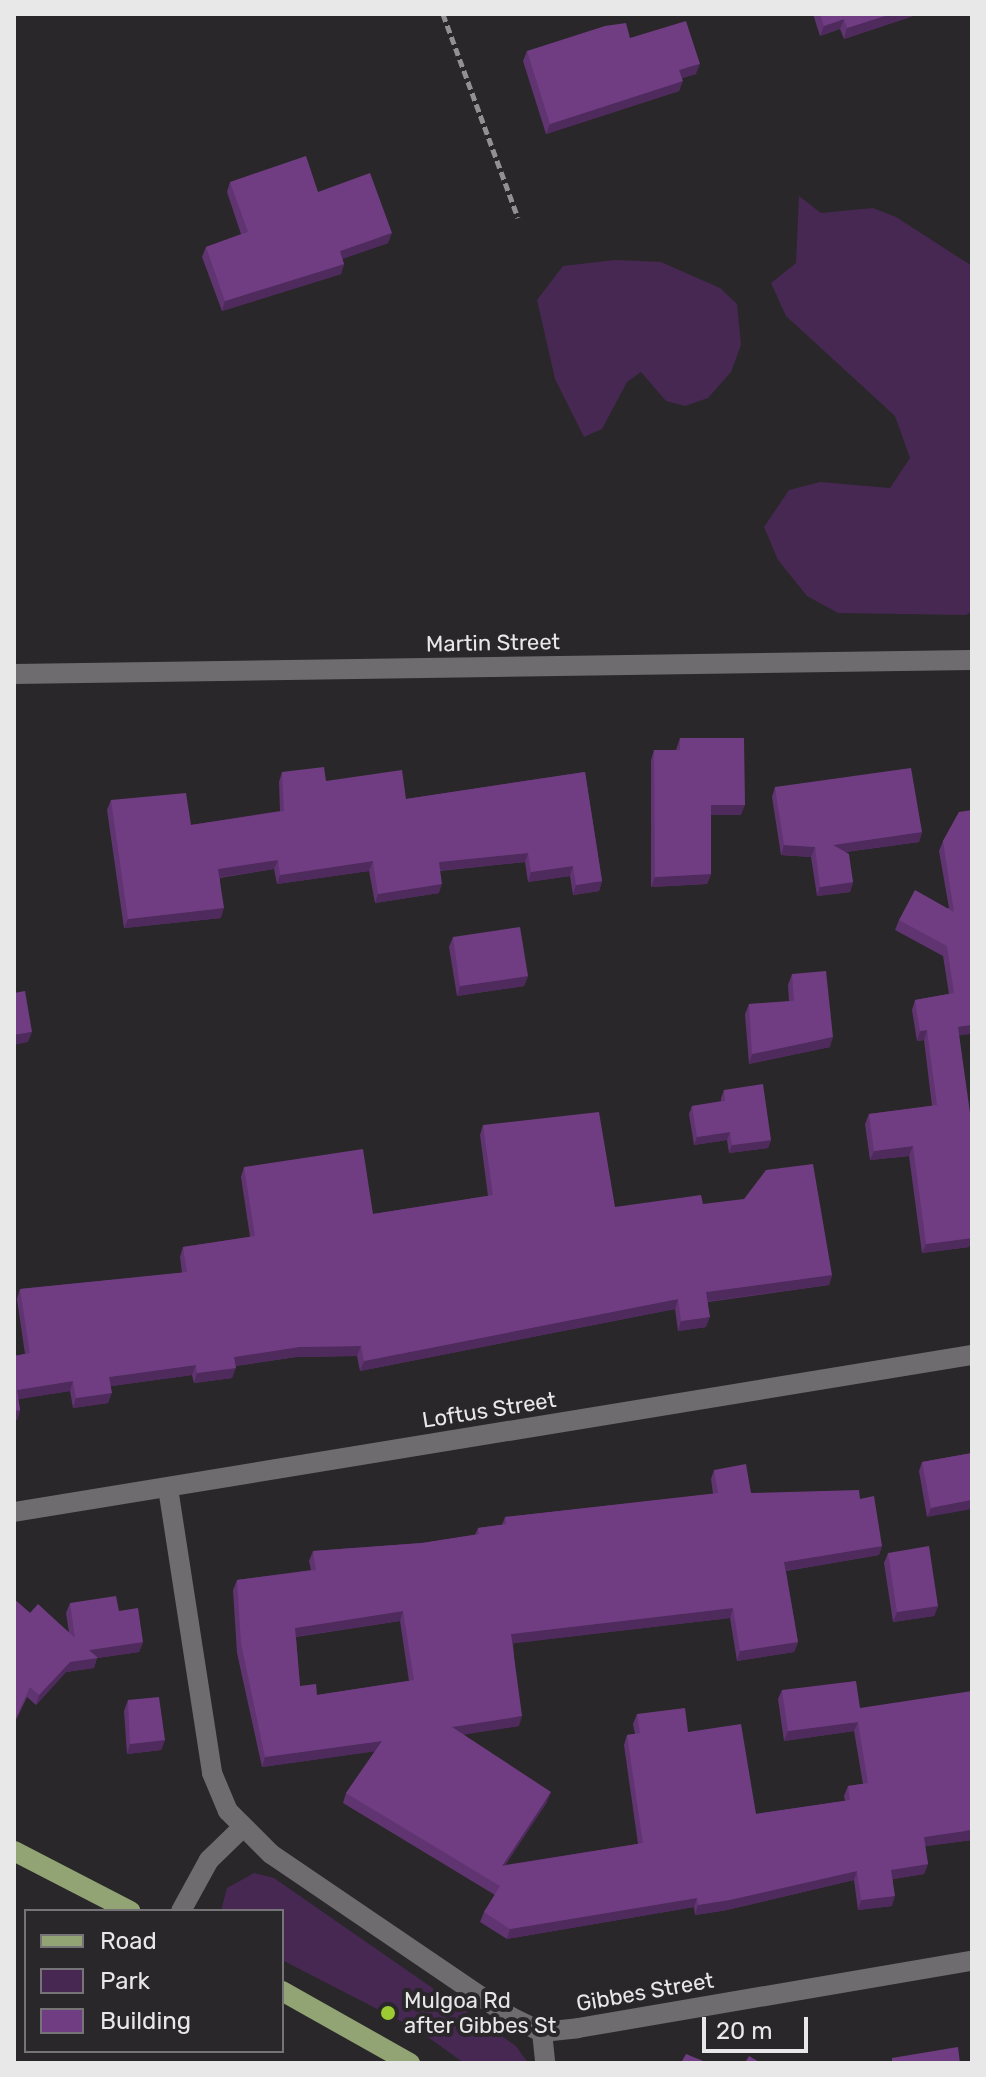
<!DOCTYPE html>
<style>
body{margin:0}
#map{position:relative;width:986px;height:2077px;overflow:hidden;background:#292729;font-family:Rubik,sans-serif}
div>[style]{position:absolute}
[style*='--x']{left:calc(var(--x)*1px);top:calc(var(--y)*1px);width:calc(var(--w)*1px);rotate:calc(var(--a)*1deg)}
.green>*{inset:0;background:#472852}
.path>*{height:5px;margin-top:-2.5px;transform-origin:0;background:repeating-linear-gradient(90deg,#929192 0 8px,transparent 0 12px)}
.street>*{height:20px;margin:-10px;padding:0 10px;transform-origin:10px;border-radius:10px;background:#6e6c6f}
.primary>*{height:20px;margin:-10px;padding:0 10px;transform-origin:10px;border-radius:10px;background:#92a474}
.wall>*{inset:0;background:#603471}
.shaded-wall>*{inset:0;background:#4e2b5c}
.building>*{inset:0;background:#703d83}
.dots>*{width:22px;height:22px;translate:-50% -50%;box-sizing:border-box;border:4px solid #292729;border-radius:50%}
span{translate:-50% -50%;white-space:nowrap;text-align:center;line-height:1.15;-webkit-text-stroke:8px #292729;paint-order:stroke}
.street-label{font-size:22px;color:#e9e8e9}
.poi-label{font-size:22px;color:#e9e8e9}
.left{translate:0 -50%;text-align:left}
.frame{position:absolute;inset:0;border:16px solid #e9e8e9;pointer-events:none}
.legend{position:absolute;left:24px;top:1909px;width:260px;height:144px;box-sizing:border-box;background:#292729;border:2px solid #767476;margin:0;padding:10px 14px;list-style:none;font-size:24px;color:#e9e8e9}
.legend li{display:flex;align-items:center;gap:16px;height:40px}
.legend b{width:40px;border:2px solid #767476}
.scale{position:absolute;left:702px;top:2017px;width:106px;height:36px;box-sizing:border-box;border:4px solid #e9e8e9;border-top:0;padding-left:10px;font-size:24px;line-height:28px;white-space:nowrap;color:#e9e8e9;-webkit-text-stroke:6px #292729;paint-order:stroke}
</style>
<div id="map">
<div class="green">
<div style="clip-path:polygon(799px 196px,821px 213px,873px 208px,896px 217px,972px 266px,972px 611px,966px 615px,838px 613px,807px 596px,778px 560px,764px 527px,789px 490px,820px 482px,890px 488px,910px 458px,895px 416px,786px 316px,771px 283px,796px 263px)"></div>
<div style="clip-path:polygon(615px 260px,661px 262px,720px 288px,737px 304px,741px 345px,731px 372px,708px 398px,685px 406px,666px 401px,641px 372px,627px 382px,602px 429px,584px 437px,555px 379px,537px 300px,563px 266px)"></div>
<div style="clip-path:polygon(254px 1873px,274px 1878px,516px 2046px,528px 2063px,464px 2063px,418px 2030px,282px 1960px,282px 1911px,221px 1911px,227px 1888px)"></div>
</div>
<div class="path">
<div style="--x:443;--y:14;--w:217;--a:69.8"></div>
</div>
<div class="street">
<div style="--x:14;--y:674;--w:958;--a:-0.84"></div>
<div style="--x:168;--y:1488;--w:288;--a:81.2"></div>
<div style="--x:212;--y:1773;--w:41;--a:67.2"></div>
<div style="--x:228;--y:1811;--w:61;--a:45"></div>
<div style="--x:271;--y:1854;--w:290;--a:34.2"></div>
<div style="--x:511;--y:2017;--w:34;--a:26"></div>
<div style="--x:542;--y:2032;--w:36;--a:-6"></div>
<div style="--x:578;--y:2028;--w:400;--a:-9.7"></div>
<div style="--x:14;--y:1512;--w:971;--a:-9.31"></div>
<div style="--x:181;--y:1911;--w:58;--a:-61.2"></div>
<div style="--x:209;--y:1860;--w:46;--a:-44.1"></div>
<div style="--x:542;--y:2032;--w:31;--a:84"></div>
</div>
<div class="primary">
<div style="--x:14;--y:1851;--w:131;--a:27.3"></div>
<div style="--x:282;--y:1991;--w:147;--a:29.4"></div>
</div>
<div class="wall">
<div style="clip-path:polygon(813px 14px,919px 14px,844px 39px,840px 29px,820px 36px)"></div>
<div style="clip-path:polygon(630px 38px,696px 74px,682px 78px,679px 91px,546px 134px,523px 61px,527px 51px)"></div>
<div style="clip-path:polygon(230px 182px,318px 192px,388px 243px,342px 259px,344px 264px,341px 274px,222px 311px,202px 257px,206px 247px,241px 234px,227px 192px)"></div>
<div style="clip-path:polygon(680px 738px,741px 815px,711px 815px,711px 874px,707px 884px,651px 887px,651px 760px,654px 750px,676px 750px)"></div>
<div style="clip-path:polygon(282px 772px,326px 781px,406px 799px,585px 772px,602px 881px,599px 891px,573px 895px,570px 876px,528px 882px,525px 862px,440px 871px,439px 893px,375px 903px,369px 871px,277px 884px,274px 869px,220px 878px,221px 918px,124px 928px,107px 810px,111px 800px,191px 825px,280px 811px,279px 782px)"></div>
<div style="clip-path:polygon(775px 787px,922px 832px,919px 842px,846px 852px,853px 882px,850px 892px,817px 896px,811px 857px,781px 855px,772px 797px)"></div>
<div style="clip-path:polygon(959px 812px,959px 1036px,971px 1224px,969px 1247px,922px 1253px,909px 1156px,870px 1160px,865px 1124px,869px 1114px,932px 1106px,924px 1040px,917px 1041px,912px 1010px,915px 1000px,949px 994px,943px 956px,895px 930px,899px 920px,949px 908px,939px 851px,943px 841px)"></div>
<div style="clip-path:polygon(453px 937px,528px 976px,524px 986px,457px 996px,449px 947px)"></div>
<div style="clip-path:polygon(792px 974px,830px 1047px,749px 1064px,745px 1014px,749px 1004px,789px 1001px,788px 985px)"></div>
<div style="clip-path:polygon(724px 1090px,771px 1140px,768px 1148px,729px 1153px,727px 1140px,694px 1145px,689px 1114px,692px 1106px,721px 1101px,721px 1098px)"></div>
<div style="clip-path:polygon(483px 1125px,615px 1207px,703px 1204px,832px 1275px,829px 1285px,708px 1302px,706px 1327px,678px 1331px,675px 1309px,360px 1371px,357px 1356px,296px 1357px,235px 1366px,232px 1378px,194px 1383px,192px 1375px,111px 1386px,108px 1403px,73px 1408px,70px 1391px,18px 1399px,20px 1410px,17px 1420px,14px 1420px,14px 1356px,25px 1354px,17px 1299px,20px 1289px,182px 1273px,180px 1257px,183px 1247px,250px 1237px,241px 1177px,244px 1167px,373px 1214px,488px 1196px,480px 1135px)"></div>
<div style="clip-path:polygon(972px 1453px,927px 1517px,919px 1471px,922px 1462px)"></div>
<div style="clip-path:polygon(evenodd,714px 1470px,751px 1493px,860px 1499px,882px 1546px,879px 1555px,786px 1571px,798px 1642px,794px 1652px,737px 1661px,730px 1618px,513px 1643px,519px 1726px,463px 1734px,547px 1802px,505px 1865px,638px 1844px,624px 1745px,627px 1735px,635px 1734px,633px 1724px,637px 1714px,688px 1732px,756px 1814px,845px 1801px,844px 1796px,848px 1786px,863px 1784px,854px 1731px,784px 1741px,778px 1699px,782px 1690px,860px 1708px,972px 1840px,925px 1846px,928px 1864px,924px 1874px,893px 1879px,892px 1906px,858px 1910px,854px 1880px,727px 1910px,695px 1915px,694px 1907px,507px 1939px,480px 1922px,484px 1912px,495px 1895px,343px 1803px,346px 1793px,375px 1751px,262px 1767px,237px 1653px,233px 1590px,237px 1580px,311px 1570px,309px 1561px,313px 1551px,422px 1543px,475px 1535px,478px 1528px,502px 1525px,505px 1517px,713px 1494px,711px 1479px,714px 1470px,400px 1621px,409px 1681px,317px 1695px,300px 1686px,296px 1637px,400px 1621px)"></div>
<div style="clip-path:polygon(888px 1553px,938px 1606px,934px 1616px,893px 1622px,884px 1563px)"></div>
<div style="clip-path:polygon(14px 1599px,30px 1613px,69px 1632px,66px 1613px,70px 1603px,119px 1611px,143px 1642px,139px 1652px,97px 1658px,94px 1668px,66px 1672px,36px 1705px,27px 1697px,14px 1724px)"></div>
<div style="clip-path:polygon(128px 1700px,165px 1740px,161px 1750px,127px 1754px,124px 1711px)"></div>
</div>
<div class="shaded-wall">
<div style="clip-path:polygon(891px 14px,919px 14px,844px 39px,847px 28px)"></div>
<div style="clip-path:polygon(844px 19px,840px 29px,820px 36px,824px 26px)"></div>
<div style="clip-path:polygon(700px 64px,696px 74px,676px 80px,679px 70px)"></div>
<div style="clip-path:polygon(683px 81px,679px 91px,546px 134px,550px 124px)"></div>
<div style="clip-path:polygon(392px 233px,388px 243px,336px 261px,340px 251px)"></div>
<div style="clip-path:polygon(344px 264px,341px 274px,222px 311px,225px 301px)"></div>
<div style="clip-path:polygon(711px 805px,745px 805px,741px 815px,707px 815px)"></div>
<div style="clip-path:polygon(922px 832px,919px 842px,829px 854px,833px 845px)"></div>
<div style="clip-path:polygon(784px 845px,815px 847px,811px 857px,781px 855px)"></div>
<div style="clip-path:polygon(528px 853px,525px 862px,435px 871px,439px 862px)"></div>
<div style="clip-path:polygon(278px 860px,274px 869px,215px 878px,218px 869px)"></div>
<div style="clip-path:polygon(373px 861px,369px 871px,277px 884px,280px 875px)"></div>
<div style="clip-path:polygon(573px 866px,570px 876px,528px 882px,531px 872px)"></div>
<div style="clip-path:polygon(711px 874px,707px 884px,651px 887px,655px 877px)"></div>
<div style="clip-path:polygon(602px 881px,599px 891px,573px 895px,576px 885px)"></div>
<div style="clip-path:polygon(853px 882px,850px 892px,817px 896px,820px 887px)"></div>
<div style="clip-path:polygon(442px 884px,439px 893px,375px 903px,378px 894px)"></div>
<div style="clip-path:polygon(224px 908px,221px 918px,124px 928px,128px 919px)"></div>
<div style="clip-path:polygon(528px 976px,524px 986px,457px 996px,460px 986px)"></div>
<div style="clip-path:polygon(972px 1025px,972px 1034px,954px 1036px,958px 1027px)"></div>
<div style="clip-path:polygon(927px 1030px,924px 1040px,917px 1041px,920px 1031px)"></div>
<div style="clip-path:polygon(32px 1032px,28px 1042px,14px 1045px,14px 1035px)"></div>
<div style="clip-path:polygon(833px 1037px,830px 1047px,749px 1064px,752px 1054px)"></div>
<div style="clip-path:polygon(730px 1132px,727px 1140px,694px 1145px,697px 1137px)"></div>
<div style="clip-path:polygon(771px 1140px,768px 1148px,729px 1153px,732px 1145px)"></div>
<div style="clip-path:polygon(913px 1146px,909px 1156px,870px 1160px,874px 1151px)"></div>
<div style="clip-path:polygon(972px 1238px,969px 1247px,922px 1253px,926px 1244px)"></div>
<div style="clip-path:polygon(832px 1275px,829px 1285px,703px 1302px,706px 1292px)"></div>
<div style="clip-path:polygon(678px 1299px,675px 1309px,360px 1371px,364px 1361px)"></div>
<div style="clip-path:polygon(710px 1317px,706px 1327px,678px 1331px,681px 1321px)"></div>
<div style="clip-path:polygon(361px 1346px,357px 1356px,296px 1357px,230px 1367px,234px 1357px,299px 1347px)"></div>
<div style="clip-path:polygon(196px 1365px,192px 1375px,105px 1387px,109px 1377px)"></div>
<div style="clip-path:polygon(236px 1368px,232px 1378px,194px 1383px,197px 1373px)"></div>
<div style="clip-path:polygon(73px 1381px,70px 1391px,14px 1400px,17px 1390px)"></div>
<div style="clip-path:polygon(112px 1393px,108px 1403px,73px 1408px,76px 1398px)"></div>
<div style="clip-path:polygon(20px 1410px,17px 1420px,14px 1420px,14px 1411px)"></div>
<div style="clip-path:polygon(972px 1500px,972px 1509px,927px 1517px,931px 1508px)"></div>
<div style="clip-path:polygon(882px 1546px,879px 1555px,781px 1572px,784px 1562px)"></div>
<div style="clip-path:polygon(938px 1606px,934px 1616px,893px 1622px,897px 1612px)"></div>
<div style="clip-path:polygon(733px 1608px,730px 1618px,508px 1644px,511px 1634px)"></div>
<div style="clip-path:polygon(403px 1611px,400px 1621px,292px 1637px,295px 1628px)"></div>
<div style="clip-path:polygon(143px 1642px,139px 1652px,97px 1658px,94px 1668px,66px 1672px,36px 1705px,39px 1695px,70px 1662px,89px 1650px)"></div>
<div style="clip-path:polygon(798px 1642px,794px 1652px,737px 1661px,740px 1651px)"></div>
<div style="clip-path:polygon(522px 1716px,519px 1726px,449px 1737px,452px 1727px)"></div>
<div style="clip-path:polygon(858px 1722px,854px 1731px,784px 1741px,788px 1731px)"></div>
<div style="clip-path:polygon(165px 1740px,161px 1750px,127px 1754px,130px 1744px)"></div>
<div style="clip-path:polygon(382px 1741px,378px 1751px,262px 1767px,265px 1757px)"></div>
<div style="clip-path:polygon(551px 1792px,547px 1802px,498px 1876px,502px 1866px)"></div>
<div style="clip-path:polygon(972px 1830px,972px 1840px,920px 1847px,924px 1837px)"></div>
<div style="clip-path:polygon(928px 1864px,924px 1874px,888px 1880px,891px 1870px)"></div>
<div style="clip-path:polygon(857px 1871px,854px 1880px,727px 1910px,695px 1915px,698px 1905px)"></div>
<div style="clip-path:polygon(895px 1896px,892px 1906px,858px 1910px,861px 1900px)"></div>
<div style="clip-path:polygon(697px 1898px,694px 1907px,507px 1939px,510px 1929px)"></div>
</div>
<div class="building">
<div style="clip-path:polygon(820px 14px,891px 14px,847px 28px,844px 19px,824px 26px)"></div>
<div style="clip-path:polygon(686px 21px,700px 64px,679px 70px,683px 81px,550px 124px,527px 51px,605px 26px,626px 23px,630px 38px)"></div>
<div style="clip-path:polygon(306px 156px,318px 192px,370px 173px,392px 233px,340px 251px,344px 264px,225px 301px,206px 247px,248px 232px,230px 182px)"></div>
<div style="clip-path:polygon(680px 738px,744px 738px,745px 805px,711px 805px,711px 874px,655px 877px,654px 750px,680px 750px)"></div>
<div style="clip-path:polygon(324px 767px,326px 781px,402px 770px,406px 799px,585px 772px,602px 881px,576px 885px,573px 866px,531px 872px,528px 853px,439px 862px,442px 884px,378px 894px,373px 861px,280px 875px,278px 860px,218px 869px,224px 908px,128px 919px,111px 800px,186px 793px,191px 825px,284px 811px,282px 772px)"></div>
<div style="clip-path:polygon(911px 768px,922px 832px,833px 845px,849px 854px,853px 882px,820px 887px,815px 847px,784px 845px,775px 787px)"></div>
<div style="clip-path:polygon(972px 810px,972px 1025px,958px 1027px,972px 1127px,972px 1215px,970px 1215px,972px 1238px,926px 1244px,913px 1146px,874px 1151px,869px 1114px,937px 1105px,927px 1030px,920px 1031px,915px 1000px,954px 993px,947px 946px,899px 920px,915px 890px,954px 912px,943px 841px,959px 812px)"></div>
<div style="clip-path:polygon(520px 927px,528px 976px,460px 986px,453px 937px)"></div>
<div style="clip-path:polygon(826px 971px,833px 1037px,752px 1054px,749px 1004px,794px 1001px,792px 974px)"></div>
<div style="clip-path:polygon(25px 991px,32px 1032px,14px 1035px,14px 993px)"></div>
<div style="clip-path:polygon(763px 1084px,771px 1140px,732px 1145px,730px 1132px,697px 1137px,692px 1106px,725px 1101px,724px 1090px)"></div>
<div style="clip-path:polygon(599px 1112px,615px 1207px,701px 1195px,703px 1204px,744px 1199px,766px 1170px,813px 1164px,832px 1275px,706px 1292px,710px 1317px,681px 1321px,678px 1299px,364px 1361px,361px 1346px,299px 1347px,234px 1357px,236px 1368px,197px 1373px,196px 1365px,109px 1377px,112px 1393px,76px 1398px,73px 1381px,17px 1390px,20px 1410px,14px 1411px,14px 1356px,30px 1353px,20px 1289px,187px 1272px,183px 1247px,255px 1236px,244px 1167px,363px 1149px,373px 1214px,493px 1195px,483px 1125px)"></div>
<div style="clip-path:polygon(972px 1453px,972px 1500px,931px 1508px,922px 1462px)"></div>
<div style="clip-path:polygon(evenodd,746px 1464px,751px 1493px,859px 1490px,860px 1499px,874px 1496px,882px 1546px,784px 1562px,798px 1642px,740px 1651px,733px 1608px,511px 1634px,522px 1716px,452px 1727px,551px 1792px,502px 1866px,643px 1843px,627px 1735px,640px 1733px,637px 1714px,685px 1708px,688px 1732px,741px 1724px,756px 1814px,850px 1800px,848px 1786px,868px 1783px,858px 1722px,788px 1731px,782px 1690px,856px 1681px,860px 1708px,972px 1691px,972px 1830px,924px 1837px,928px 1864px,891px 1870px,895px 1896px,861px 1900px,857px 1871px,730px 1900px,698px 1905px,697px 1898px,510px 1929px,484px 1912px,500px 1886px,346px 1793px,382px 1741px,265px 1757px,241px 1643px,237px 1580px,316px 1570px,313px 1551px,422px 1543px,479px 1534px,478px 1528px,506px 1524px,505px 1517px,718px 1493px,714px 1470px,746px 1464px,403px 1611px,414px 1680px,317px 1695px,316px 1684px,300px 1686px,295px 1628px,403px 1611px)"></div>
<div style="clip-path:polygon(929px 1546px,938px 1606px,897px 1612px,888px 1553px)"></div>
<div style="clip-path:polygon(116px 1596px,119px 1611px,138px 1608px,143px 1642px,89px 1650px,98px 1658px,70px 1662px,39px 1695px,30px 1687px,14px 1721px,14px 1599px,30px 1613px,38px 1604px,75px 1638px,70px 1603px)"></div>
<div style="clip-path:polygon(159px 1697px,165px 1740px,130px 1744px,128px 1700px)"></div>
<div style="clip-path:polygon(958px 2047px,960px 2063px,892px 2063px,892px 2058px)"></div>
<div style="clip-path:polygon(686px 2054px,708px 2063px,681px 2063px)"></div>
<div style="clip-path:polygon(749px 2056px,761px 2063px,745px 2063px)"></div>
</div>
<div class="dots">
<div style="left:388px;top:2013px;background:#9cca32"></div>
</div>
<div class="street-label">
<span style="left:493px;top:643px;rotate:-1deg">Martin Street</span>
<span style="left:489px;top:1410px;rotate:-9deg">Loftus Street</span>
<span style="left:645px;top:1992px;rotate:-10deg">Gibbes Street</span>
</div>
<div class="poi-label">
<span class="left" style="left:404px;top:2013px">Mulgoa Rd<br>after Gibbes St</span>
</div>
<div class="frame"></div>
<ul class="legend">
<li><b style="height:10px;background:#92a474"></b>Road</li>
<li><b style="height:22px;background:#472852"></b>Park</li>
<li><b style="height:22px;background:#703d83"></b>Building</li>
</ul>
<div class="scale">20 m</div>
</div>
